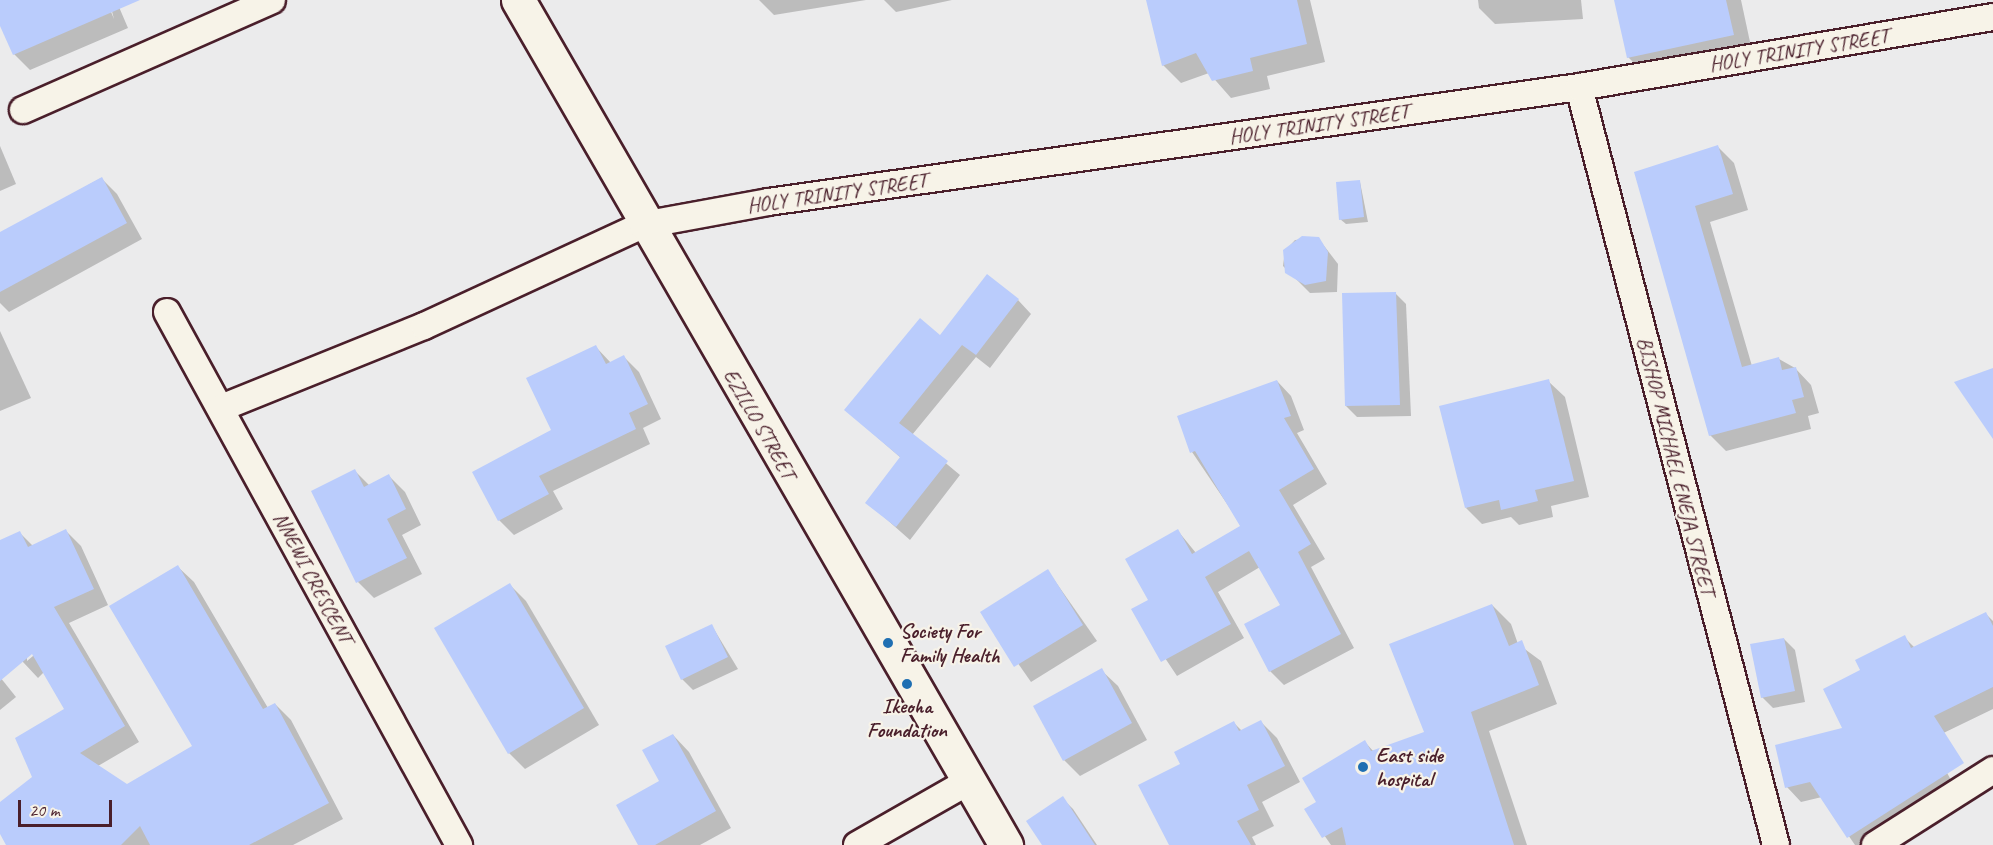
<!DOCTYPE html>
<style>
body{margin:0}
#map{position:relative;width:1993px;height:845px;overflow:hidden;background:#ebebec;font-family:Caveat,sans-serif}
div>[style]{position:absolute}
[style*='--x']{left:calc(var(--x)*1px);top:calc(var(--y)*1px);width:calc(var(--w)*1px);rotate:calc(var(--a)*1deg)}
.shadow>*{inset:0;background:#0003}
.building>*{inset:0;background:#baccfc}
.roads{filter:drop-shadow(2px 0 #4a1f2b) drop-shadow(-2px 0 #4a1f2b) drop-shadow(0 2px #4a1f2b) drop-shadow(0 -2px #4a1f2b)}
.street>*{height:26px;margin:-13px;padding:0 13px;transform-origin:13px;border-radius:13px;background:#f7f3e8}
.secondary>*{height:33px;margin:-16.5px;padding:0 16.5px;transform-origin:16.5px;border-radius:16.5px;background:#f7f3e8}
.dots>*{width:16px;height:16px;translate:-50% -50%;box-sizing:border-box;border:3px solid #f7f3e8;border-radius:50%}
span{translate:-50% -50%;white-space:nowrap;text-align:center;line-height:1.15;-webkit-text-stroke:4.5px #f7f3e8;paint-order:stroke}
.street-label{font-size:21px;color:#4a1f2b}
.poi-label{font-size:21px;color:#4a1f2b;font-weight:700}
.left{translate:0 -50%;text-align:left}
.scale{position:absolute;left:18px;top:800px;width:94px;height:27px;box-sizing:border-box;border:3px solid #4a1f2b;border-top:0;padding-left:8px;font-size:18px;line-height:21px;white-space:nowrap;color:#4a1f2b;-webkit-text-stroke:4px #f7f3e8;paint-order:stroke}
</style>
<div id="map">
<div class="shadow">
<div style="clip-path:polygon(0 0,106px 0,114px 19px,109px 0,116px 0,128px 28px,30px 70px,14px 54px,0 22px)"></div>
<div style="clip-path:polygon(759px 0,866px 0,774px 15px)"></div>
<div style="clip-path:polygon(884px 0,952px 0,896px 12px)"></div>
<div style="clip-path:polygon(1148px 0,1310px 0,1325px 62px,1267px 76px,1270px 89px,1231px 98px,1209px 73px,1181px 83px,1163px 65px)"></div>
<div style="clip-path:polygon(1478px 0,1581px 0,1583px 19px,1495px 24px,1479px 8px)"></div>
<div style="clip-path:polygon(1616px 0,1741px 0,1753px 56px,1649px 78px,1628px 57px)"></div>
<div style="clip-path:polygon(0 146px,16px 184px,0 191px)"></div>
<div style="clip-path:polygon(1718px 147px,1734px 163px,1748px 210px,1710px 222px,1752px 366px,1779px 359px,1795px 368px,1811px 385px,1819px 413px,1808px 416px,1811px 429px,1726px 451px,1710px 435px,1635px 173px)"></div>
<div style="clip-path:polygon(101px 178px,117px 194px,142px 239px,9px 312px,0 303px,0 234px)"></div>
<div style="clip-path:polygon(1360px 182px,1368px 222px,1346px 224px,1340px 219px)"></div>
<div style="clip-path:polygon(1318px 238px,1338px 264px,1337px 292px,1310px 293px,1283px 266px,1285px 251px,1295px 240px)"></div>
<div style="clip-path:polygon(1395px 293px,1406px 304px,1411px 416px,1357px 417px,1346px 406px)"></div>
<div style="clip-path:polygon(1018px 300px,1031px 314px,990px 368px,976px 357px,912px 435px,960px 475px,910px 540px,867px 502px,901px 458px,846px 410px,941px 337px)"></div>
<div style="clip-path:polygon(0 331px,31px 398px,0 411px)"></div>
<div style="clip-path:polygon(595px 346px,611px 363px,624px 357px,639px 372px,661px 419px,643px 428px,650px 444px,553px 491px,563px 509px,514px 535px,499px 520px,474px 473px,553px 431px)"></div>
<div style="clip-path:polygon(1277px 381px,1291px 396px,1304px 430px,1297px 433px,1327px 484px,1293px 505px,1325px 559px,1311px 567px,1354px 648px,1284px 685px,1270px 671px,1282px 606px,1260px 567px,1218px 592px,1244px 638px,1177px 676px,1133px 610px,1150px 600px,1178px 531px,1196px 553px,1242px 526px,1192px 452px)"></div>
<div style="clip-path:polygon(1548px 381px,1565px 397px,1589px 497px,1551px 506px,1553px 517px,1519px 525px,1511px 517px,1482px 524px,1466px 508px)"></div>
<div style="clip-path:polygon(355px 471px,370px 486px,389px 476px,405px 492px,421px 525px,402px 535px,422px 574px,374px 598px,358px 582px)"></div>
<div style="clip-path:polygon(evenodd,66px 531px,81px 546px,108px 605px,69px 623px,139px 742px,98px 766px,127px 786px,194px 747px,178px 567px,194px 582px,268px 708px,275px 704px,291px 720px,343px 819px,293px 845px,8px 845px,0 831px,0 804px,34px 778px,67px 710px,44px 672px,38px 678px,23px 662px,0 612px,0 542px,20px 533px,33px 546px,66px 531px,37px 649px,39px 651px,27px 661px,27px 657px,37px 649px)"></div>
<div style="clip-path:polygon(1048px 571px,1097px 641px,1031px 682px,982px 612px)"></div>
<div style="clip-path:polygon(510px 585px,526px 601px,599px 725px,525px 769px,509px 753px)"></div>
<div style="clip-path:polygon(1492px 605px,1511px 624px,1518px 644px,1541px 661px,1557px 704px,1489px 731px,1527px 845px,1331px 845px,1306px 809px,1318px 802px,1365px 742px,1374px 752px,1426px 733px)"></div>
<div style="clip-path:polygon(1986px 614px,1993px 621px,1993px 709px,1929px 740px,1957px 791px,1873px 845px,1855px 845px,1822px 797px,1801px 802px,1787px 787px,1844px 729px,1862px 671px,1904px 637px,1915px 648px)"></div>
<div style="clip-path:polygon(712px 626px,738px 669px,693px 690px,682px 679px)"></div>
<div style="clip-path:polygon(1784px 639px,1795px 650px,1805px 702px,1773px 708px,1762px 697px)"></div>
<div style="clip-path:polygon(1101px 670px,1118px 686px,1147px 740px,1080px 776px,1064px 760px)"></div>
<div style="clip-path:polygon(0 677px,16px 697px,0 710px)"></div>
<div style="clip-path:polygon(1261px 722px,1277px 738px,1300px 782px,1262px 802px,1274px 826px,1252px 837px,1256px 845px,1173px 845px,1182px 765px,1234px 723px,1242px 731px)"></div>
<div style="clip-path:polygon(673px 735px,689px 752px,731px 828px,700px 845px,640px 845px)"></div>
<div style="clip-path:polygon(1062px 798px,1073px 809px,1097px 845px,1044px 845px)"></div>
</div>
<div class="building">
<div style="clip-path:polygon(0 0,140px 0,13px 55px,0 26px)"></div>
<div style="clip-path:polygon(1146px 0,1297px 0,1307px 44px,1250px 58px,1253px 71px,1212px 81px,1196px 53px,1162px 66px)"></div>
<div style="clip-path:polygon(1614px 0,1726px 0,1734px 35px,1627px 58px)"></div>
<div style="clip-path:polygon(1718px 145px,1733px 194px,1695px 206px,1742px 367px,1779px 357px,1782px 370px,1796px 367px,1804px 397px,1792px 400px,1796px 413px,1709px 436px,1634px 172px)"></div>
<div style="clip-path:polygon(102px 177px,127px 223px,0 292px,0 232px)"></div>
<div style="clip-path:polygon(1360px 180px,1364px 217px,1339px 220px,1336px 182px)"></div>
<div style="clip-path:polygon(1302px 236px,1319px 237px,1328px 252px,1326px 281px,1305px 285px,1285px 273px,1283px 250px)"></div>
<div style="clip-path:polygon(987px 274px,1019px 299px,976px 355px,962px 345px,899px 423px,948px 461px,896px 527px,865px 503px,900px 457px,844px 410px,920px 318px,940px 335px)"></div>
<div style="clip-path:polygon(1396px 292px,1400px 405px,1345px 406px,1342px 293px)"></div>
<div style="clip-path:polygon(596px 345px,606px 364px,624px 355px,648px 404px,629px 413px,636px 429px,539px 476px,549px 494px,498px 521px,472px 472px,551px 430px,526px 378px)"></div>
<div style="clip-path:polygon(1993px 368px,1993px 439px,1954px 382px)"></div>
<div style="clip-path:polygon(1549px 379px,1574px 481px,1535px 490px,1538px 501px,1501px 510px,1499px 500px,1465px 508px,1439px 406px)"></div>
<div style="clip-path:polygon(1277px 380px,1291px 416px,1284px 418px,1314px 469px,1279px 490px,1311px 544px,1298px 552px,1341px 634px,1269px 672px,1244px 624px,1280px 605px,1249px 551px,1205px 577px,1231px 624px,1161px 662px,1131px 609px,1148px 600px,1125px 559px,1178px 529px,1192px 554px,1240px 526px,1195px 451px,1190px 453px,1177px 416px)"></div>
<div style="clip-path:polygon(355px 469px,364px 487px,389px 474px,406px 509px,387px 519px,407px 558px,356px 583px,311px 491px)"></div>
<div style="clip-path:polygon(66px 529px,94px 589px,54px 607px,125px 726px,80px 753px,127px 784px,192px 746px,109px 606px,178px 565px,263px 709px,275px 703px,329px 803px,249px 845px,150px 845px,140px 826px,121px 845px,6px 845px,0 834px,0 802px,32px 777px,15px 738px,64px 709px,32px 654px,0 681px,0 540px,20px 531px,28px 547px)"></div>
<div style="clip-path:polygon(1048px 569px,1083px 625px,1014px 667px,980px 612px)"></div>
<div style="clip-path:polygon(510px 583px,584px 708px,508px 754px,434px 628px)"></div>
<div style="clip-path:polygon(1492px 604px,1509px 646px,1522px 640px,1539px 685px,1471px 712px,1514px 845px,1346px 845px,1342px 827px,1322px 838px,1304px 809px,1316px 802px,1302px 778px,1365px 740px,1371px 751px,1424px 732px,1389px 644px)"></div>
<div style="clip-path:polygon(1986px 612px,1993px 626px,1993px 687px,1934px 716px,1964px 763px,1847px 838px,1810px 782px,1785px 788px,1775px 745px,1842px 728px,1823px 689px,1860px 670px,1855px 660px,1905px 635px,1911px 648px)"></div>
<div style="clip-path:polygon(712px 624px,728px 657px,681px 680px,665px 646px)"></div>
<div style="clip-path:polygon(1784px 638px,1795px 691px,1761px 698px,1750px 644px)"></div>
<div style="clip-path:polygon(1102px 668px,1132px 723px,1063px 761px,1033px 706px)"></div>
<div style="clip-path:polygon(1261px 720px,1285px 766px,1247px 785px,1259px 810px,1237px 821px,1251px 845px,1169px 845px,1138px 785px,1180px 764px,1174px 752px,1234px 721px,1239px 731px)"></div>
<div style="clip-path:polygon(673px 734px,716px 811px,655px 845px,638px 845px,616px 805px,659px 781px,642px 750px)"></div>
<div style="clip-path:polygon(1063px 796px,1095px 845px,1042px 845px,1026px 821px)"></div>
</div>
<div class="roads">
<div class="street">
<div style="--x:1579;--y:87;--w:783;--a:75.43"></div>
<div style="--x:23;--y:110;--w:272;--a:-23.8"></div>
<div style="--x:167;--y:312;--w:608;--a:61.28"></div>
<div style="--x:221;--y:408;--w:219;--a:-22"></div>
<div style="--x:424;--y:326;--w:241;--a:-24.8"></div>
<div style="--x:643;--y:225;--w:127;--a:-10.4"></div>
<div style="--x:768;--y:202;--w:819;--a:-8.07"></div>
<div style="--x:1579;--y:87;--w:420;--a:-9.6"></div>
<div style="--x:857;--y:845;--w:129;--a:-29.7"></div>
<div style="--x:1875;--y:845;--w:140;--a:-32.4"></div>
</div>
<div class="secondary">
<div style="--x:518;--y:0;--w:976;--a:59.99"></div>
</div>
</div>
<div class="dots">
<div style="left:888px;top:643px;background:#1f6fb2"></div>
<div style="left:907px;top:684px;background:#1f6fb2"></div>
<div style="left:1363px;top:767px;background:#1f6fb2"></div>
</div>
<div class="street-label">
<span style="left:1799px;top:50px;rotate:-9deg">HOLY TRINITY STREET</span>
<span style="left:1319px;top:124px;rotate:-8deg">HOLY TRINITY STREET</span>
<span style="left:837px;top:193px;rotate:-8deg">HOLY TRINITY STREET</span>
<span style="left:760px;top:424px;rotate:60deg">EZILLO STREET</span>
<span style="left:1676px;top:466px;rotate:76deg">BISHOP MICHAEL ENEJA STREET</span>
<span style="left:313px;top:578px;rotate:62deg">NNEWI CRESCENT</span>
</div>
<div class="poi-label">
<span class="left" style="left:900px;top:643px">Society For<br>Family Health</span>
<span style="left:907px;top:718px">Ikeoha<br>Foundation</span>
<span class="left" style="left:1376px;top:767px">East side<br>hospital</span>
</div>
<div class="scale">20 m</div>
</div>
